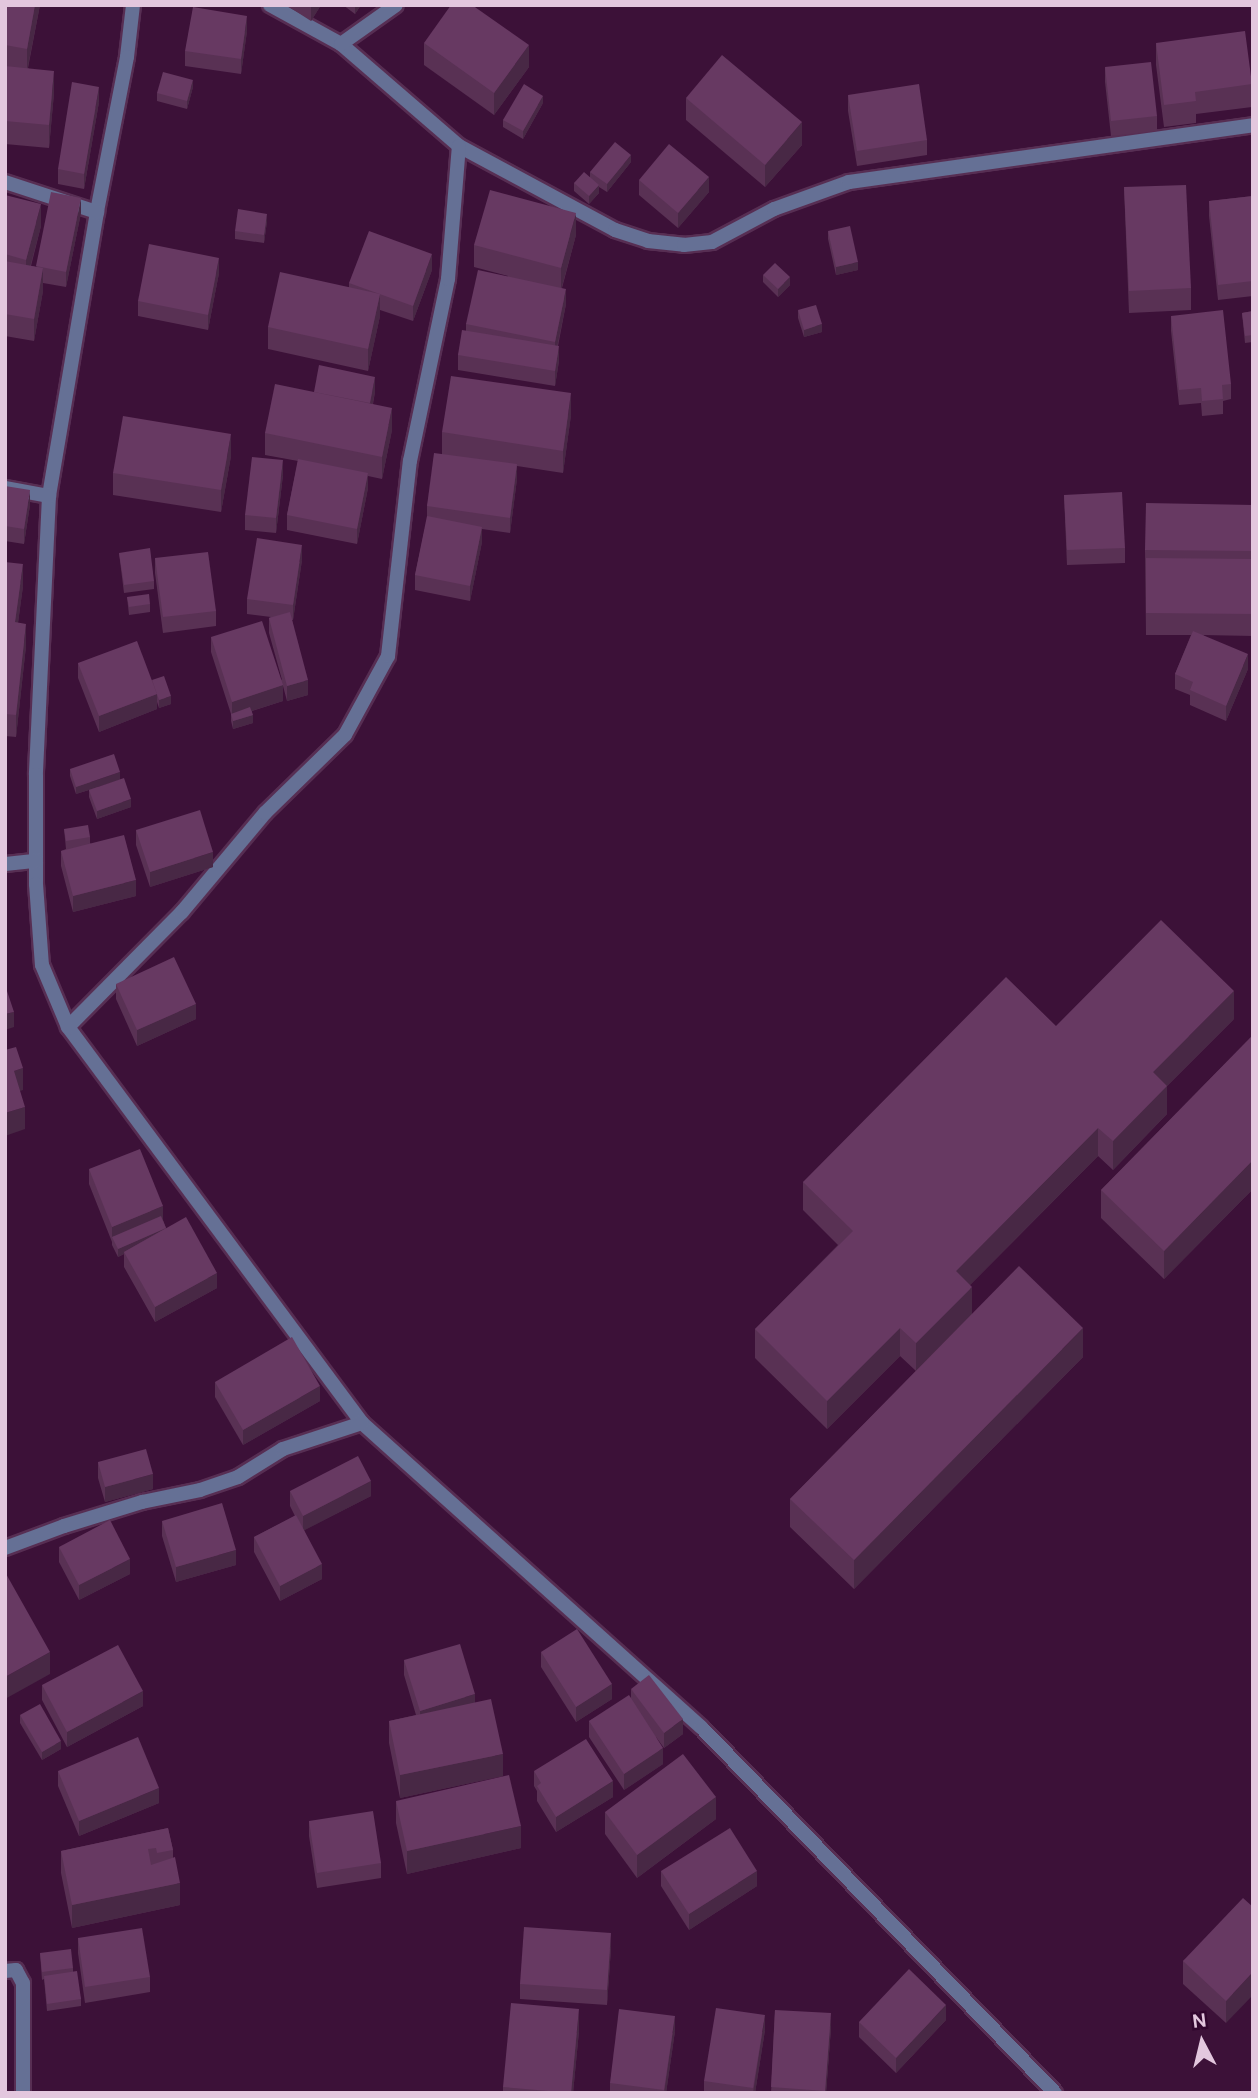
<!DOCTYPE html>
<style>
body{margin:0}
#map{position:relative;width:1258px;height:2098px;overflow:hidden;background:#3c1138;font-family:"DM Sans",sans-serif}
div>[style]{position:absolute}
[style*='--x']{left:calc(var(--x)*1px);top:calc(var(--y)*1px);width:calc(var(--w)*1px);rotate:calc(var(--a)*1deg)}
.roads{filter:drop-shadow(2px 0 #572e53) drop-shadow(-2px 0 #572e53) drop-shadow(0 2px #572e53) drop-shadow(0 -2px #572e53)}
.street>*{height:14px;margin:-7px;padding:0 7px;transform-origin:7px;border-radius:7px;background:#657095}
.wall>*{inset:0;background:#593154}
.shaded-wall>*{inset:0;background:#482845}
.building>*{inset:0;background:#673962}
span{translate:-50% -50%;white-space:nowrap;text-align:center;line-height:1.15;-webkit-text-stroke:5px #31062e;paint-order:stroke}
.frame{position:absolute;inset:0;border:7px solid #e3c7de;pointer-events:none}
.north{position:absolute;left:1167px;top:2007px;width:70px;height:70px;-webkit-text-stroke:5px #31062e;paint-order:stroke;rotate:353deg;font-size:19px;font-weight:700;line-height:28px;text-align:center;color:#e3c7de}
.north::after{content:'';display:block;margin:auto;width:24px;height:32px;background:#e3c7de;clip-path:polygon(50% 0,100% 100%,50% 72%,0 100%)}
</style>
<div id="map">
<div class="roads">
<div class="street">
<div style="--x:133;--y:5;--w:52;--a:96.6"></div>
<div style="--x:127;--y:57;--w:158;--a:101"></div>
<div style="--x:97;--y:212;--w:288;--a:99.6"></div>
<div style="--x:49;--y:496;--w:279;--a:92.7"></div>
<div style="--x:36;--y:775;--w:109;--a:90"></div>
<div style="--x:36;--y:884;--w:81;--a:85.8"></div>
<div style="--x:42;--y:965;--w:67;--a:67.2"></div>
<div style="--x:68;--y:1027;--w:493;--a:53.4"></div>
<div style="--x:362;--y:1423;--w:455;--a:41.9"></div>
<div style="--x:701;--y:1727;--w:509;--a:45.95"></div>
<div style="--x:270;--y:5;--w:81;--a:28.8"></div>
<div style="--x:341;--y:44;--w:156;--a:40.8"></div>
<div style="--x:459;--y:146;--w:177;--a:28.3"></div>
<div style="--x:615;--y:230;--w:35;--a:18"></div>
<div style="--x:648;--y:241;--w:36;--a:6"></div>
<div style="--x:684;--y:245;--w:28;--a:-6"></div>
<div style="--x:712;--y:242;--w:70;--a:-28"></div>
<div style="--x:774;--y:209;--w:80;--a:-19.8"></div>
<div style="--x:849;--y:182;--w:408;--a:-8"></div>
<div style="--x:341;--y:44;--w:67;--a:-35.3"></div>
<div style="--x:5;--y:182;--w:97;--a:18.1"></div>
<div style="--x:5;--y:488;--w:45;--a:10.3"></div>
<div style="--x:5;--y:864;--w:31;--a:-6"></div>
<div style="--x:68;--y:1027;--w:162;--a:-45.3"></div>
<div style="--x:182;--y:912;--w:129;--a:-50"></div>
<div style="--x:265;--y:813;--w:112;--a:-44.3"></div>
<div style="--x:345;--y:735;--w:90;--a:-61.4"></div>
<div style="--x:388;--y:656;--w:196;--a:-83.6"></div>
<div style="--x:410;--y:461;--w:186;--a:-78.2"></div>
<div style="--x:448;--y:279;--w:133;--a:-85.3"></div>
<div style="--x:5;--y:1548;--w:63;--a:-20.4"></div>
<div style="--x:64;--y:1526;--w:82;--a:-17.1"></div>
<div style="--x:142;--y:1502;--w:59;--a:-11.7"></div>
<div style="--x:200;--y:1490;--w:40;--a:-18.9"></div>
<div style="--x:238;--y:1477;--w:53;--a:-31.9"></div>
<div style="--x:283;--y:1449;--w:83;--a:-18.2"></div>
<div style="--x:5;--y:1971;--w:11;--a:-5"></div>
<div style="--x:16;--y:1970;--w:15;--a:62"></div>
<div style="--x:23;--y:1983;--w:110;--a:90"></div>
</div>
</div>
<div class="wall">
<div style="clip-path:polygon(5px 5px,40px 5px,28px 68px,54px 93px,49px 148px,5px 144px)"></div>
<div style="clip-path:polygon(286px 5px,321px 5px,311px 21px)"></div>
<div style="clip-path:polygon(343px 5px,361px 5px,355px 14px)"></div>
<div style="clip-path:polygon(247px 31px,241px 74px,185px 66px,185px 51px)"></div>
<div style="clip-path:polygon(424px 43px,529px 67px,494px 115px,424px 65px)"></div>
<div style="clip-path:polygon(1156px 43px,1252px 84px,1252px 107px,1196px 114px,1196px 123px,1164px 127px,1156px 65px)"></div>
<div style="clip-path:polygon(1105px 67px,1157px 116px,1157px 131px,1111px 136px,1105px 82px)"></div>
<div style="clip-path:polygon(193px 87px,187px 109px,157px 101px,157px 93px)"></div>
<div style="clip-path:polygon(848px 95px,927px 140px,927px 155px,857px 166px,848px 111px)"></div>
<div style="clip-path:polygon(686px 98px,802px 145px,765px 187px,686px 120px)"></div>
<div style="clip-path:polygon(99px 102px,84px 189px,58px 184px,58px 169px)"></div>
<div style="clip-path:polygon(543px 103px,523px 139px,503px 127px,503px 120px)"></div>
<div style="clip-path:polygon(631px 162px,607px 192px,599px 187px,599px 193px,589px 204px,574px 191px,574px 183px,590px 177px,590px 172px)"></div>
<div style="clip-path:polygon(639px 180px,709px 192px,678px 228px,639px 195px)"></div>
<div style="clip-path:polygon(1124px 187px,1191px 288px,1191px 310px,1129px 313px)"></div>
<div style="clip-path:polygon(5px 195px,41px 226px,31px 266px,36px 267px,81px 213px,66px 287px,43px 283px,43px 291px,34px 341px,5px 336px)"></div>
<div style="clip-path:polygon(1253px 196px,1253px 296px,1218px 300px,1209px 216px,1209px 201px)"></div>
<div style="clip-path:polygon(267px 221px,264px 243px,235px 239px,235px 231px)"></div>
<div style="clip-path:polygon(828px 231px,858px 270px,836px 275px,828px 239px)"></div>
<div style="clip-path:polygon(576px 235px,562px 288px,566px 304px,558px 346px,559px 361px,555px 386px,458px 370px,458px 355px,466px 331px,466px 324px,508px 276px,474px 267px,474px 245px)"></div>
<div style="clip-path:polygon(432px 270px,413px 321px,380px 310px,380px 316px,368px 371px,268px 349px,268px 327px,349px 287px,349px 283px)"></div>
<div style="clip-path:polygon(219px 273px,208px 330px,138px 316px,138px 301px)"></div>
<div style="clip-path:polygon(763px 275px,790px 285px,778px 297px,763px 282px)"></div>
<div style="clip-path:polygon(798px 310px,822px 332px,804px 337px,798px 318px)"></div>
<div style="clip-path:polygon(1253px 311px,1253px 342px,1245px 343px,1242px 313px)"></div>
<div style="clip-path:polygon(1171px 316px,1231px 384px,1231px 399px,1223px 401px,1223px 414px,1202px 416px,1201px 403px,1179px 405px,1171px 331px)"></div>
<div style="clip-path:polygon(314px 392px,375px 392px,373px 404px,392px 430px,382px 479px,368px 476px,368px 488px,357px 544px,287px 530px,287px 515px,298px 461px,265px 455px,265px 433px)"></div>
<div style="clip-path:polygon(571px 415px,563px 473px,517px 466px,517px 479px,510px 533px,482px 529px,482px 542px,470px 601px,415px 590px,415px 575px,427px 519px,427px 506px,442px 454px,442px 432px)"></div>
<div style="clip-path:polygon(231px 456px,221px 512px,113px 495px,113px 473px)"></div>
<div style="clip-path:polygon(283px 475px,276px 533px,245px 530px,245px 515px)"></div>
<div style="clip-path:polygon(5px 486px,30px 505px,24px 544px,5px 541px)"></div>
<div style="clip-path:polygon(1064px 495px,1125px 548px,1125px 563px,1067px 565px)"></div>
<div style="clip-path:polygon(1253px 505px,1253px 636px,1203px 635px,1248px 669px,1226px 721px,1190px 705px,1190px 695px,1175px 689px,1175px 674px,1191px 635px,1146px 635px,1145px 550px)"></div>
<div style="clip-path:polygon(119px 553px,154px 581px,154px 589px,124px 593px)"></div>
<div style="clip-path:polygon(155px 558px,216px 611px,216px 626px,163px 633px,155px 573px)"></div>
<div style="clip-path:polygon(302px 560px,293px 620px,292px 620px,308px 695px,287px 701px,283px 686px,283px 701px,252px 711px,253px 723px,233px 729px,231px 721px,231px 714px,211px 652px,211px 637px,282px 680px,269px 633px,269px 618px,271px 617px,247px 614px,247px 599px)"></div>
<div style="clip-path:polygon(5px 562px,23px 586px,18px 623px,26px 646px,16px 737px,5px 736px)"></div>
<div style="clip-path:polygon(127px 597px,150px 604px,150px 612px,129px 615px)"></div>
<div style="clip-path:polygon(78px 663px,152px 680px,171px 704px,159px 708px,157px 702px,157px 709px,99px 732px,78px 678px)"></div>
<div style="clip-path:polygon(70px 769px,131px 807px,97px 819px,89px 797px,89px 790px,76px 794px,70px 776px)"></div>
<div style="clip-path:polygon(64px 829px,90px 837px,90px 843px,136px 896px,73px 912px,61px 866px,61px 851px,66px 849px)"></div>
<div style="clip-path:polygon(136px 830px,213px 867px,150px 887px,136px 845px)"></div>
<div style="clip-path:polygon(116px 984px,196px 1019px,137px 1046px,116px 999px)"></div>
<div style="clip-path:polygon(1234px 1019px,1167px 1086px,1167px 1114px,1113px 1170px,1098px 1156px,970px 1285px,972px 1314px,1083px 1357px,854px 1589px,790px 1527px,790px 1499px,916px 1371px,900px 1356px,827px 1429px,755px 1358px,755px 1329px,838px 1245px,803px 1210px,803px 1182px)"></div>
<div style="clip-path:polygon(1253px 1035px,1253px 1189px,1164px 1279px,1101px 1218px,1101px 1190px)"></div>
<div style="clip-path:polygon(89px 1169px,163px 1220px,166px 1228px,217px 1288px,155px 1322px,124px 1267px,124px 1254px,118px 1257px,112px 1245px,112px 1242px,89px 1184px)"></div>
<div style="clip-path:polygon(215px 1382px,320px 1401px,243px 1445px,215px 1397px)"></div>
<div style="clip-path:polygon(98px 1462px,153px 1489px,105px 1502px,98px 1478px)"></div>
<div style="clip-path:polygon(290px 1491px,371px 1496px,304px 1530px,322px 1579px,280px 1601px,254px 1552px,254px 1537px,295px 1516px,290px 1506px)"></div>
<div style="clip-path:polygon(162px 1521px,236px 1565px,176px 1582px,162px 1536px)"></div>
<div style="clip-path:polygon(59px 1547px,130px 1574px,79px 1600px,59px 1562px)"></div>
<div style="clip-path:polygon(541px 1652px,612px 1699px,576px 1722px,541px 1667px)"></div>
<div style="clip-path:polygon(404px 1660px,475px 1703px,503px 1776px,400px 1798px,389px 1743px,389px 1721px,416px 1715px,404px 1675px)"></div>
<div style="clip-path:polygon(42px 1685px,143px 1706px,67px 1747px,42px 1700px)"></div>
<div style="clip-path:polygon(631px 1689px,683px 1734px,664px 1748px,656px 1737px,663px 1764px,624px 1790px,589px 1737px,589px 1721px,631px 1698px)"></div>
<div style="clip-path:polygon(20px 1715px,61px 1749px,42px 1760px,20px 1723px)"></div>
<div style="clip-path:polygon(58px 1771px,159px 1803px,79px 1836px,58px 1786px)"></div>
<div style="clip-path:polygon(534px 1771px,613px 1797px,556px 1832px,537px 1801px,537px 1791px,534px 1786px)"></div>
<div style="clip-path:polygon(396px 1801px,521px 1848px,407px 1874px,396px 1823px)"></div>
<div style="clip-path:polygon(605px 1812px,716px 1819px,637px 1878px,605px 1834px)"></div>
<div style="clip-path:polygon(309px 1821px,381px 1863px,381px 1878px,317px 1888px,309px 1836px)"></div>
<div style="clip-path:polygon(168px 1828px,173px 1850px,173px 1858px,180px 1905px,72px 1928px,61px 1873px,61px 1851px)"></div>
<div style="clip-path:polygon(661px 1871px,757px 1886px,689px 1930px,661px 1886px)"></div>
<div style="clip-path:polygon(1253px 1907px,1226px 2023px,1183px 1984px,1183px 1961px)"></div>
<div style="clip-path:polygon(78px 1938px,150px 1977px,150px 1992px,85px 2003px,78px 1953px)"></div>
<div style="clip-path:polygon(611px 1948px,607px 2005px,520px 1999px,520px 1984px)"></div>
<div style="clip-path:polygon(40px 1953px,73px 1968px,73px 1972px,81px 1999px,81px 2006px,47px 2011px,44px 1979px,42px 1980px)"></div>
<div style="clip-path:polygon(775px 2010px,831px 2028px,826px 2093px,771px 2093px)"></div>
<div style="clip-path:polygon(946px 2020px,896px 2073px,859px 2037px,859px 2022px)"></div>
<div style="clip-path:polygon(765px 2030px,755px 2093px,704px 2093px,704px 2081px)"></div>
<div style="clip-path:polygon(579px 2031px,573px 2093px,503px 2093px,503px 2087px)"></div>
<div style="clip-path:polygon(675px 2031px,666px 2093px,610px 2093px,610px 2083px)"></div>
</div>
<div class="shaded-wall">
<div style="clip-path:polygon(35px 5px,40px 5px,27px 71px,27px 49px)"></div>
<div style="clip-path:polygon(311px 5px,321px 5px,311px 21px)"></div>
<div style="clip-path:polygon(355px 5px,361px 5px,355px 14px)"></div>
<div style="clip-path:polygon(247px 16px,247px 31px,241px 74px,241px 59px)"></div>
<div style="clip-path:polygon(529px 45px,529px 67px,494px 115px,494px 93px)"></div>
<div style="clip-path:polygon(54px 71px,54px 93px,49px 148px,49px 125px)"></div>
<div style="clip-path:polygon(193px 80px,193px 87px,187px 109px,187px 101px)"></div>
<div style="clip-path:polygon(99px 87px,99px 102px,84px 189px,84px 174px)"></div>
<div style="clip-path:polygon(543px 96px,543px 103px,523px 139px,523px 131px)"></div>
<div style="clip-path:polygon(802px 122px,802px 145px,765px 187px,765px 165px)"></div>
<div style="clip-path:polygon(631px 155px,631px 162px,607px 192px,607px 184px)"></div>
<div style="clip-path:polygon(709px 177px,709px 192px,678px 228px,678px 213px)"></div>
<div style="clip-path:polygon(599px 185px,599px 193px,589px 204px,589px 196px)"></div>
<div style="clip-path:polygon(81px 198px,81px 213px,66px 287px,66px 272px)"></div>
<div style="clip-path:polygon(41px 204px,41px 226px,26px 282px,26px 260px)"></div>
<div style="clip-path:polygon(576px 213px,576px 235px,561px 290px,561px 268px)"></div>
<div style="clip-path:polygon(267px 214px,267px 221px,264px 243px,264px 235px)"></div>
<div style="clip-path:polygon(432px 254px,432px 270px,413px 321px,413px 306px)"></div>
<div style="clip-path:polygon(219px 258px,219px 273px,208px 330px,208px 315px)"></div>
<div style="clip-path:polygon(858px 262px,858px 270px,836px 275px,836px 267px)"></div>
<div style="clip-path:polygon(43px 268px,43px 291px,34px 341px,34px 319px)"></div>
<div style="clip-path:polygon(790px 277px,790px 285px,778px 297px,778px 289px)"></div>
<div style="clip-path:polygon(566px 289px,566px 304px,555px 357px,555px 342px)"></div>
<div style="clip-path:polygon(380px 294px,380px 316px,368px 371px,368px 349px)"></div>
<div style="clip-path:polygon(822px 324px,822px 332px,804px 337px,804px 330px)"></div>
<div style="clip-path:polygon(559px 346px,559px 361px,555px 386px,555px 371px)"></div>
<div style="clip-path:polygon(375px 377px,375px 392px,369px 421px,369px 406px)"></div>
<div style="clip-path:polygon(571px 393px,571px 415px,563px 473px,563px 451px)"></div>
<div style="clip-path:polygon(392px 408px,392px 430px,382px 479px,382px 457px)"></div>
<div style="clip-path:polygon(231px 434px,231px 456px,221px 512px,221px 490px)"></div>
<div style="clip-path:polygon(283px 460px,283px 475px,276px 533px,276px 518px)"></div>
<div style="clip-path:polygon(517px 464px,517px 479px,510px 533px,510px 518px)"></div>
<div style="clip-path:polygon(368px 473px,368px 488px,357px 544px,357px 529px)"></div>
<div style="clip-path:polygon(30px 490px,30px 505px,24px 544px,24px 529px)"></div>
<div style="clip-path:polygon(482px 527px,482px 542px,470px 601px,470px 586px)"></div>
<div style="clip-path:polygon(302px 545px,302px 560px,293px 620px,293px 605px)"></div>
<div style="clip-path:polygon(23px 564px,23px 586px,15px 644px,15px 622px)"></div>
<div style="clip-path:polygon(26px 624px,26px 646px,16px 737px,16px 715px)"></div>
<div style="clip-path:polygon(1248px 654px,1248px 669px,1226px 721px,1226px 706px)"></div>
<div style="clip-path:polygon(308px 680px,308px 695px,287px 701px,287px 686px)"></div>
<div style="clip-path:polygon(283px 685px,283px 701px,232px 717px,232px 702px)"></div>
<div style="clip-path:polygon(157px 694px,157px 709px,99px 732px,99px 716px)"></div>
<div style="clip-path:polygon(171px 696px,171px 704px,159px 708px,159px 700px)"></div>
<div style="clip-path:polygon(253px 715px,253px 723px,233px 729px,233px 721px)"></div>
<div style="clip-path:polygon(120px 772px,120px 780px,76px 794px,76px 787px)"></div>
<div style="clip-path:polygon(131px 799px,131px 807px,97px 819px,97px 811px)"></div>
<div style="clip-path:polygon(213px 852px,213px 867px,150px 887px,150px 872px)"></div>
<div style="clip-path:polygon(136px 880px,136px 896px,73px 912px,73px 896px)"></div>
<div style="clip-path:polygon(1234px 991px,1234px 1019px,1167px 1086px,1167px 1114px,1113px 1170px,1113px 1141px,1153px 1072px)"></div>
<div style="clip-path:polygon(196px 1004px,196px 1019px,137px 1046px,137px 1030px)"></div>
<div style="clip-path:polygon(14px 1012px,14px 1027px,5px 1030px,5px 1014px)"></div>
<div style="clip-path:polygon(23px 1068px,23px 1090px,14px 1093px,14px 1071px)"></div>
<div style="clip-path:polygon(25px 1107px,25px 1129px,5px 1136px,5px 1113px)"></div>
<div style="clip-path:polygon(1098px 1128px,1098px 1156px,956px 1299px,956px 1271px)"></div>
<div style="clip-path:polygon(1253px 1160px,1253px 1189px,1164px 1279px,1164px 1251px)"></div>
<div style="clip-path:polygon(163px 1206px,163px 1222px,112px 1237px,112px 1242px,112px 1227px)"></div>
<div style="clip-path:polygon(166px 1228px,124px 1252px,124px 1254px,118px 1257px,118px 1249px)"></div>
<div style="clip-path:polygon(217px 1273px,217px 1288px,155px 1322px,155px 1307px)"></div>
<div style="clip-path:polygon(972px 1287px,972px 1315px,916px 1372px,916px 1343px)"></div>
<div style="clip-path:polygon(900px 1328px,900px 1356px,827px 1429px,827px 1401px)"></div>
<div style="clip-path:polygon(1083px 1328px,1083px 1357px,854px 1589px,854px 1560px)"></div>
<div style="clip-path:polygon(320px 1386px,320px 1401px,243px 1445px,243px 1430px)"></div>
<div style="clip-path:polygon(153px 1474px,153px 1489px,105px 1502px,105px 1487px)"></div>
<div style="clip-path:polygon(371px 1481px,371px 1496px,303px 1531px,303px 1516px)"></div>
<div style="clip-path:polygon(236px 1550px,236px 1565px,176px 1582px,176px 1567px)"></div>
<div style="clip-path:polygon(130px 1559px,130px 1574px,79px 1600px,79px 1585px)"></div>
<div style="clip-path:polygon(322px 1564px,322px 1579px,280px 1601px,280px 1586px)"></div>
<div style="clip-path:polygon(50px 1652px,50px 1674px,5px 1699px,5px 1677px)"></div>
<div style="clip-path:polygon(612px 1684px,612px 1699px,576px 1722px,576px 1707px)"></div>
<div style="clip-path:polygon(143px 1691px,143px 1706px,67px 1747px,67px 1732px)"></div>
<div style="clip-path:polygon(475px 1694px,475px 1709px,420px 1726px,420px 1711px)"></div>
<div style="clip-path:polygon(683px 1719px,683px 1734px,664px 1748px,664px 1733px)"></div>
<div style="clip-path:polygon(61px 1741px,61px 1749px,42px 1760px,42px 1752px)"></div>
<div style="clip-path:polygon(663px 1748px,663px 1764px,624px 1790px,624px 1774px)"></div>
<div style="clip-path:polygon(503px 1754px,503px 1776px,400px 1798px,400px 1775px)"></div>
<div style="clip-path:polygon(613px 1781px,613px 1797px,556px 1832px,556px 1817px)"></div>
<div style="clip-path:polygon(159px 1788px,159px 1803px,79px 1836px,79px 1821px)"></div>
<div style="clip-path:polygon(716px 1797px,716px 1819px,637px 1878px,637px 1855px)"></div>
<div style="clip-path:polygon(521px 1826px,521px 1848px,407px 1874px,407px 1851px)"></div>
<div style="clip-path:polygon(757px 1871px,757px 1886px,689px 1930px,689px 1914px)"></div>
<div style="clip-path:polygon(180px 1883px,180px 1905px,72px 1928px,72px 1905px)"></div>
<div style="clip-path:polygon(611px 1933px,611px 1948px,607px 2005px,607px 1990px)"></div>
<div style="clip-path:polygon(1253px 1972px,1253px 1995px,1226px 2023px,1226px 2001px)"></div>
<div style="clip-path:polygon(946px 2005px,946px 2020px,896px 2073px,896px 2058px)"></div>
<div style="clip-path:polygon(579px 2009px,579px 2031px,573px 2093px,571px 2093px)"></div>
<div style="clip-path:polygon(831px 2013px,831px 2028px,826px 2093px,825px 2093px)"></div>
<div style="clip-path:polygon(765px 2015px,765px 2030px,755px 2093px,753px 2093px)"></div>
<div style="clip-path:polygon(675px 2016px,675px 2031px,666px 2093px,664px 2093px)"></div>
</div>
<div class="building">
<div style="clip-path:polygon(5px 5px,35px 5px,27px 49px,5px 45px)"></div>
<div style="clip-path:polygon(451px 5px,472px 5px,529px 45px,494px 93px,424px 43px)"></div>
<div style="clip-path:polygon(193px 7px,247px 16px,241px 59px,185px 51px)"></div>
<div style="clip-path:polygon(1245px 31px,1252px 84px,1195px 92px,1196px 101px,1164px 105px,1156px 43px)"></div>
<div style="clip-path:polygon(722px 55px,802px 122px,765px 165px,686px 98px)"></div>
<div style="clip-path:polygon(1151px 62px,1157px 116px,1111px 121px,1105px 67px)"></div>
<div style="clip-path:polygon(5px 66px,54px 71px,49px 125px,5px 121px)"></div>
<div style="clip-path:polygon(163px 72px,193px 80px,187px 101px,157px 93px)"></div>
<div style="clip-path:polygon(72px 82px,99px 87px,84px 174px,58px 169px)"></div>
<div style="clip-path:polygon(524px 84px,543px 96px,523px 131px,503px 120px)"></div>
<div style="clip-path:polygon(919px 84px,927px 140px,857px 151px,848px 95px)"></div>
<div style="clip-path:polygon(615px 142px,631px 155px,607px 184px,590px 172px)"></div>
<div style="clip-path:polygon(669px 144px,709px 177px,678px 213px,639px 180px)"></div>
<div style="clip-path:polygon(584px 172px,599px 185px,589px 196px,574px 183px)"></div>
<div style="clip-path:polygon(1186px 185px,1191px 288px,1129px 291px,1124px 187px)"></div>
<div style="clip-path:polygon(490px 190px,576px 213px,561px 268px,474px 245px)"></div>
<div style="clip-path:polygon(51px 192px,81px 198px,66px 272px,36px 266px)"></div>
<div style="clip-path:polygon(5px 195px,41px 204px,26px 260px,5px 254px)"></div>
<div style="clip-path:polygon(1253px 196px,1253px 281px,1218px 285px,1209px 201px)"></div>
<div style="clip-path:polygon(238px 209px,267px 214px,264px 235px,235px 231px)"></div>
<div style="clip-path:polygon(850px 226px,858px 262px,836px 267px,828px 231px)"></div>
<div style="clip-path:polygon(369px 231px,432px 254px,413px 306px,349px 283px)"></div>
<div style="clip-path:polygon(149px 244px,219px 258px,208px 315px,138px 301px)"></div>
<div style="clip-path:polygon(5px 261px,43px 268px,34px 319px,5px 314px)"></div>
<div style="clip-path:polygon(775px 263px,790px 277px,778px 289px,763px 275px)"></div>
<div style="clip-path:polygon(478px 270px,566px 289px,555px 342px,466px 324px)"></div>
<div style="clip-path:polygon(280px 272px,380px 294px,368px 349px,268px 327px)"></div>
<div style="clip-path:polygon(816px 305px,822px 324px,804px 330px,798px 310px)"></div>
<div style="clip-path:polygon(1223px 310px,1231px 384px,1222px 385px,1223px 399px,1202px 401px,1201px 388px,1179px 390px,1171px 316px)"></div>
<div style="clip-path:polygon(1253px 311px,1253px 335px,1245px 336px,1242px 313px)"></div>
<div style="clip-path:polygon(462px 330px,559px 346px,555px 371px,458px 355px)"></div>
<div style="clip-path:polygon(319px 365px,375px 377px,370px 403px,314px 392px)"></div>
<div style="clip-path:polygon(451px 376px,571px 393px,563px 451px,442px 432px)"></div>
<div style="clip-path:polygon(275px 384px,392px 408px,382px 457px,265px 433px)"></div>
<div style="clip-path:polygon(123px 416px,231px 434px,221px 490px,113px 473px)"></div>
<div style="clip-path:polygon(434px 453px,517px 464px,510px 518px,427px 506px)"></div>
<div style="clip-path:polygon(252px 457px,283px 460px,276px 518px,245px 515px)"></div>
<div style="clip-path:polygon(298px 459px,368px 473px,357px 529px,287px 515px)"></div>
<div style="clip-path:polygon(5px 486px,30px 490px,24px 529px,5px 526px)"></div>
<div style="clip-path:polygon(1122px 492px,1125px 548px,1067px 550px,1064px 495px)"></div>
<div style="clip-path:polygon(1146px 503px,1253px 505px,1252px 551px,1145px 550px)"></div>
<div style="clip-path:polygon(427px 516px,482px 527px,470px 586px,415px 575px)"></div>
<div style="clip-path:polygon(257px 538px,302px 545px,293px 605px,247px 599px)"></div>
<div style="clip-path:polygon(150px 548px,154px 581px,124px 585px,119px 553px)"></div>
<div style="clip-path:polygon(208px 552px,216px 611px,163px 617px,155px 558px)"></div>
<div style="clip-path:polygon(1146px 558px,1253px 559px,1253px 614px,1146px 613px)"></div>
<div style="clip-path:polygon(5px 562px,23px 564px,15px 622px,26px 624px,16px 715px,5px 714px)"></div>
<div style="clip-path:polygon(149px 594px,150px 604px,129px 607px,127px 597px)"></div>
<div style="clip-path:polygon(290px 612px,308px 680px,287px 686px,269px 618px)"></div>
<div style="clip-path:polygon(262px 621px,283px 685px,232px 702px,211px 637px)"></div>
<div style="clip-path:polygon(1193px 631px,1248px 654px,1226px 706px,1190px 690px,1193px 682px,1175px 674px)"></div>
<div style="clip-path:polygon(137px 641px,157px 694px,99px 716px,78px 663px)"></div>
<div style="clip-path:polygon(164px 676px,171px 696px,159px 700px,152px 680px)"></div>
<div style="clip-path:polygon(250px 707px,253px 715px,233px 721px,231px 714px)"></div>
<div style="clip-path:polygon(114px 754px,120px 772px,76px 787px,70px 769px)"></div>
<div style="clip-path:polygon(124px 778px,131px 799px,97px 811px,89px 790px)"></div>
<div style="clip-path:polygon(200px 810px,213px 852px,150px 872px,136px 830px)"></div>
<div style="clip-path:polygon(88px 825px,90px 837px,66px 841px,64px 829px)"></div>
<div style="clip-path:polygon(124px 835px,136px 880px,73px 896px,61px 851px)"></div>
<div style="clip-path:polygon(1161px 920px,1234px 991px,1153px 1072px,1167px 1086px,1113px 1141px,1098px 1128px,956px 1271px,972px 1287px,916px 1343px,900px 1328px,827px 1401px,755px 1329px,853px 1231px,803px 1182px,1006px 977px,1056px 1026px)"></div>
<div style="clip-path:polygon(174px 957px,196px 1004px,137px 1030px,116px 984px)"></div>
<div style="clip-path:polygon(5px 985px,14px 1012px,5px 1014px)"></div>
<div style="clip-path:polygon(1253px 1035px,1253px 1160px,1164px 1251px,1101px 1190px)"></div>
<div style="clip-path:polygon(16px 1047px,23px 1068px,14px 1071px,25px 1107px,5px 1113px,5px 1050px)"></div>
<div style="clip-path:polygon(140px 1149px,163px 1206px,112px 1227px,89px 1169px)"></div>
<div style="clip-path:polygon(161px 1216px,166px 1228px,118px 1249px,112px 1237px)"></div>
<div style="clip-path:polygon(186px 1217px,217px 1273px,155px 1307px,124px 1252px)"></div>
<div style="clip-path:polygon(1019px 1266px,1083px 1328px,854px 1560px,790px 1499px)"></div>
<div style="clip-path:polygon(292px 1337px,320px 1386px,243px 1430px,215px 1382px)"></div>
<div style="clip-path:polygon(146px 1449px,153px 1474px,105px 1487px,98px 1462px)"></div>
<div style="clip-path:polygon(358px 1456px,371px 1481px,303px 1516px,290px 1491px)"></div>
<div style="clip-path:polygon(222px 1503px,236px 1550px,176px 1567px,162px 1521px)"></div>
<div style="clip-path:polygon(296px 1515px,322px 1564px,280px 1586px,254px 1537px)"></div>
<div style="clip-path:polygon(110px 1520px,130px 1559px,79px 1585px,59px 1547px)"></div>
<div style="clip-path:polygon(5px 1572px,50px 1652px,5px 1677px)"></div>
<div style="clip-path:polygon(577px 1629px,612px 1684px,576px 1707px,541px 1652px)"></div>
<div style="clip-path:polygon(460px 1644px,475px 1694px,420px 1711px,404px 1660px)"></div>
<div style="clip-path:polygon(118px 1645px,143px 1691px,67px 1732px,42px 1685px)"></div>
<div style="clip-path:polygon(649px 1675px,683px 1719px,664px 1733px,631px 1689px)"></div>
<div style="clip-path:polygon(629px 1695px,663px 1748px,624px 1774px,589px 1721px)"></div>
<div style="clip-path:polygon(491px 1699px,503px 1754px,400px 1775px,389px 1721px)"></div>
<div style="clip-path:polygon(40px 1704px,61px 1741px,42px 1752px,20px 1715px)"></div>
<div style="clip-path:polygon(138px 1737px,159px 1788px,79px 1821px,58px 1771px)"></div>
<div style="clip-path:polygon(586px 1739px,613px 1781px,556px 1817px,537px 1786px,541px 1783px,534px 1771px)"></div>
<div style="clip-path:polygon(683px 1754px,716px 1797px,637px 1855px,605px 1812px)"></div>
<div style="clip-path:polygon(509px 1775px,521px 1826px,407px 1851px,396px 1801px)"></div>
<div style="clip-path:polygon(373px 1811px,381px 1863px,317px 1873px,309px 1821px)"></div>
<div style="clip-path:polygon(168px 1828px,173px 1850px,157px 1853px,156px 1848px,148px 1849px,151px 1865px,175px 1857px,180px 1883px,72px 1905px,61px 1851px)"></div>
<div style="clip-path:polygon(730px 1828px,757px 1871px,689px 1914px,661px 1871px)"></div>
<div style="clip-path:polygon(1243px 1898px,1253px 1907px,1253px 1972px,1226px 2001px,1183px 1961px)"></div>
<div style="clip-path:polygon(524px 1927px,611px 1933px,607px 1990px,520px 1984px)"></div>
<div style="clip-path:polygon(142px 1928px,150px 1977px,85px 1987px,78px 1938px)"></div>
<div style="clip-path:polygon(71px 1949px,73px 1968px,42px 1972px,40px 1953px)"></div>
<div style="clip-path:polygon(909px 1969px,946px 2005px,896px 2058px,859px 2022px)"></div>
<div style="clip-path:polygon(77px 1971px,81px 1999px,47px 2004px,44px 1976px)"></div>
<div style="clip-path:polygon(511px 2003px,579px 2009px,571px 2093px,503px 2087px)"></div>
<div style="clip-path:polygon(716px 2008px,765px 2015px,753px 2088px,704px 2081px)"></div>
<div style="clip-path:polygon(619px 2009px,675px 2016px,664px 2090px,610px 2083px)"></div>
<div style="clip-path:polygon(775px 2010px,831px 2013px,825px 2091px,771px 2087px)"></div>
</div>
<div class="frame"></div>
<div class="north">N</div>
</div>
